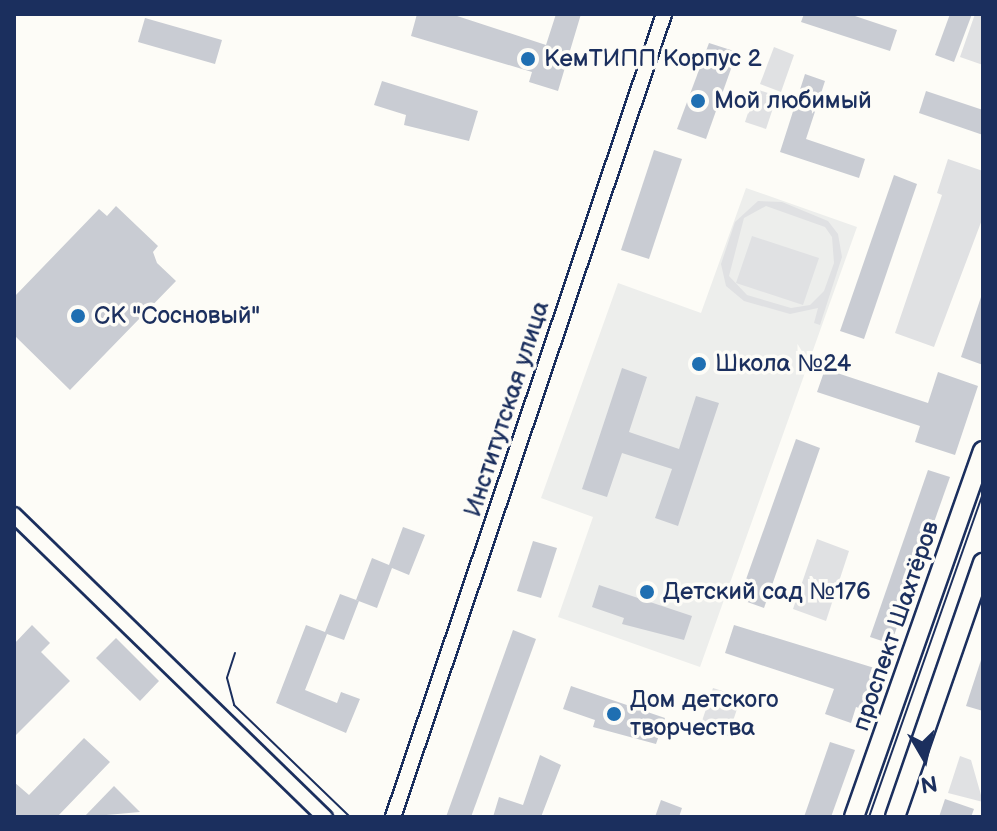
<!DOCTYPE html>
<meta charset="utf-8">
<style>
body{margin:0}
#map{position:relative;width:997px;height:831px;overflow:hidden;background:#fdfcf7;font-family:"Balsamiq Sans",sans-serif}
div>[style]{position:absolute}
[style*='--x']{left:calc(var(--x)*1px);top:calc(var(--y)*1px);width:calc(var(--w)*1px);rotate:calc(var(--a)*1deg)}
.built>*{inset:0;background:#edeeec}
.green>*{inset:0;background:#e0e1e3}
.building>*{inset:0;background:#c9ccd3}
.roads{filter:drop-shadow(2px 0 #1b2f5e) drop-shadow(-2px 0 #1b2f5e) drop-shadow(0 2px #1b2f5e) drop-shadow(0 -2px #1b2f5e)}
.minor>*{height:14px;margin:-7px;padding:0 7px;transform-origin:7px;border-radius:7px;background:#fdfcf7}
.major>*{height:18px;margin:-9px;padding:0 9px;transform-origin:9px;border-radius:9px;background:#fdfcf7}
.tram>*{height:2px;margin:-1px;padding:0 1px;transform-origin:1px;border-radius:1px;background:#1b2f5e}
.dots>*{width:22px;height:22px;translate:-50% -50%;box-sizing:border-box;border:4px solid #fdfcf7;border-radius:50%}
span{translate:-50% -50%;white-space:nowrap;text-align:center;line-height:1.15;-webkit-text-stroke:7px #fdfcf7;paint-order:stroke}
.poi-label{font-size:24px;color:#1b2f5e}
.left{translate:0 -50%;text-align:left}
.street-label{font-size:24px;color:#1b2f5e}
.frame{position:absolute;inset:0;border:16px solid #1b2f5e;pointer-events:none}
.north{position:absolute;left:885px;top:719px;width:80px;height:80px;-webkit-text-stroke:6px #fdfcf7;paint-order:stroke;rotate:171deg;font-size:22px;font-weight:700;line-height:32px;text-align:center;color:#1b2f5e}
.north::after{content:'';display:block;margin:auto;width:28px;height:36px;background:#1b2f5e;clip-path:polygon(50% 0,100% 100%,50% 72%,0 100%)}
</style>
<div id="map">
<div class="built">
<div style="clip-path:polygon(746px 188px,857px 227px,700px 667px,558px 617px,593px 517px,541px 498px,618px 283px,701px 313px)"></div>
</div>
<div class="green">
<div style="clip-path:polygon(975px 14px,983px 14px,983px 65px,960px 57px)"></div>
<div style="clip-path:polygon(774px 47px,794px 55px,781px 92px,760px 84px)"></div>
<div style="clip-path:polygon(756px 89px,777px 96px,766px 129px,745px 122px)"></div>
<div style="clip-path:polygon(948px 159px,983px 171px,983px 217px,934px 347px,895px 333px,942px 195px,937px 193px)"></div>
<div style="clip-path:polygon(evenodd,758px 201px,782px 202px,828px 221px,838px 234px,842px 257px,820px 325px,814px 323px,818px 308px,790px 314px,744px 301px,726px 286px,721px 264px,735px 222px,758px 201px,766px 206px,825px 227px,832px 237px,834px 263px,824px 291px,810px 305px,791px 308px,747px 295px,729px 276px,744px 218px,766px 206px)"></div>
<div style="clip-path:polygon(752px 236px,819px 258px,803px 305px,736px 283px)"></div>
<div style="clip-path:polygon(817px 539px,849px 551px,826px 621px,793px 609px)"></div>
<div style="clip-path:polygon(713px 688px,741px 697px,728px 736px,700px 727px)"></div>
<div style="clip-path:polygon(960px 756px,971px 760px,983px 802px,948px 793px)"></div>
</div>
<div class="building">
<div style="clip-path:polygon(417px 14px,451px 14px,546px 45px,556px 14px,581px 14px,558px 91px,529px 82px,532px 72px,411px 36px)"></div>
<div style="clip-path:polygon(804px 14px,849px 14px,897px 30px,890px 51px,801px 22px)"></div>
<div style="clip-path:polygon(950px 14px,972px 14px,954px 62px,935px 55px)"></div>
<div style="clip-path:polygon(145px 18px,222px 40px,215px 64px,138px 42px)"></div>
<div style="clip-path:polygon(709px 43px,737px 52px,706px 139px,677px 129px)"></div>
<div style="clip-path:polygon(805px 74px,825px 81px,806px 139px,865px 159px,859px 178px,780px 152px)"></div>
<div style="clip-path:polygon(382px 81px,478px 111px,469px 141px,404px 125px,406px 115px,374px 105px)"></div>
<div style="clip-path:polygon(926px 91px,983px 110px,983px 135px,919px 113px)"></div>
<div style="clip-path:polygon(654px 150px,682px 159px,649px 259px,621px 250px)"></div>
<div style="clip-path:polygon(894px 175px,917px 184px,864px 339px,840px 331px)"></div>
<div style="clip-path:polygon(116px 206px,158px 246px,153px 252px,157px 263px,176px 281px,70px 390px,14px 335px,14px 297px,99px 209px,107px 216px)"></div>
<div style="clip-path:polygon(981px 297px,983px 297px,983px 365px,961px 357px)"></div>
<div style="clip-path:polygon(622px 368px,647px 377px,629px 432px,679px 449px,696px 396px,719px 403px,678px 526px,655px 518px,672px 469px,622px 453px,607px 497px,582px 489px)"></div>
<div style="clip-path:polygon(825px 369px,928px 403px,938px 372px,978px 386px,955px 455px,915px 442px,920px 426px,817px 392px)"></div>
<div style="clip-path:polygon(796px 439px,820px 448px,764px 608px,739px 599px)"></div>
<div style="clip-path:polygon(928px 470px,950px 477px,891px 644px,870px 637px)"></div>
<div style="clip-path:polygon(403px 527px,425px 535px,409px 575px,392px 568px,377px 608px,356px 600px,372px 558px,389px 565px)"></div>
<div style="clip-path:polygon(533px 541px,557px 548px,541px 598px,517px 591px)"></div>
<div style="clip-path:polygon(599px 585px,692px 616px,684px 640px,622px 624px,624px 618px,592px 607px)"></div>
<div style="clip-path:polygon(340px 594px,359px 601px,344px 640px,327px 634px,305px 690px,337px 703px,341px 692px,360px 699px,346px 733px,276px 703px,306px 625px,325px 632px)"></div>
<div style="clip-path:polygon(32px 625px,50px 643px,41px 652px,70px 681px,14px 737px,14px 644px)"></div>
<div style="clip-path:polygon(734px 625px,881px 670px,868px 711px,856px 707px,851px 723px,825px 714px,834px 689px,725px 653px)"></div>
<div style="clip-path:polygon(513px 630px,536px 639px,471px 817px,446px 817px)"></div>
<div style="clip-path:polygon(116px 638px,159px 681px,140px 701px,96px 658px)"></div>
<div style="clip-path:polygon(981px 660px,983px 660px,983px 711px,966px 706px)"></div>
<div style="clip-path:polygon(571px 686px,665px 718px,656px 744px,593px 727px,595px 720px,563px 709px)"></div>
<div style="clip-path:polygon(84px 738px,110px 762px,57px 817px,14px 817px,14px 782px,29px 795px)"></div>
<div style="clip-path:polygon(830px 742px,855px 750px,831px 817px,804px 817px)"></div>
<div style="clip-path:polygon(540px 755px,561px 765px,541px 817px,493px 817px,499px 797px,523px 805px)"></div>
<div style="clip-path:polygon(114px 786px,140px 812px,84px 817px)"></div>
<div style="clip-path:polygon(945px 799px,974px 809px,971px 817px,939px 817px)"></div>
<div style="clip-path:polygon(661px 800px,682px 808px,679px 817px,655px 817px)"></div>
</div>
<div class="roads">
<div class="minor">
<div style="--x:14;--y:515;--w:434;--a:44.2"></div>
<div style="--x:393;--y:817;--w:847;--a:-71.35"></div>
</div>
<div class="major">
<div style="--x:854;--y:817;--w:388;--a:-70.6"></div>
<div style="--x:895;--y:817;--w:269;--a:-70.9"></div>
</div>
</div>
<div class="tram">
<div style="--x:235;--y:653;--w:26;--a:108"></div>
<div style="--x:227;--y:678;--w:28;--a:75"></div>
<div style="--x:234;--y:705;--w:161;--a:44"></div>
<div style="--x:869;--y:817;--w:343;--a:-70.6"></div>
</div>
<div class="dots">
<div style="left:528px;top:59px;background:#1f6fb2"></div>
<div style="left:698px;top:101px;background:#1f6fb2"></div>
<div style="left:78px;top:316px;background:#1f6fb2"></div>
<div style="left:699px;top:364px;background:#1f6fb2"></div>
<div style="left:647px;top:592px;background:#1f6fb2"></div>
<div style="left:614px;top:714px;background:#1f6fb2"></div>
</div>
<div class="poi-label">
<span class="left" style="left:544px;top:59px">КемТИПП Корпус 2</span>
<span class="left" style="left:714px;top:101px">Мой любимый</span>
<span class="left" style="left:94px;top:316px">СК "Сосновый"</span>
<span class="left" style="left:715px;top:364px">Школа №24</span>
<span class="left" style="left:663px;top:592px">Детский сад №176</span>
<span class="left" style="left:630px;top:714px">Дом детского<br>творчества</span>
</div>
<div class="street-label">
<span style="left:507px;top:409px;rotate:-72deg">Институтская улица</span>
<span style="left:896px;top:626px;rotate:-71deg">проспект Шахтёров</span>
</div>
<div class="frame"></div>
<div class="north">N</div>
</div>
